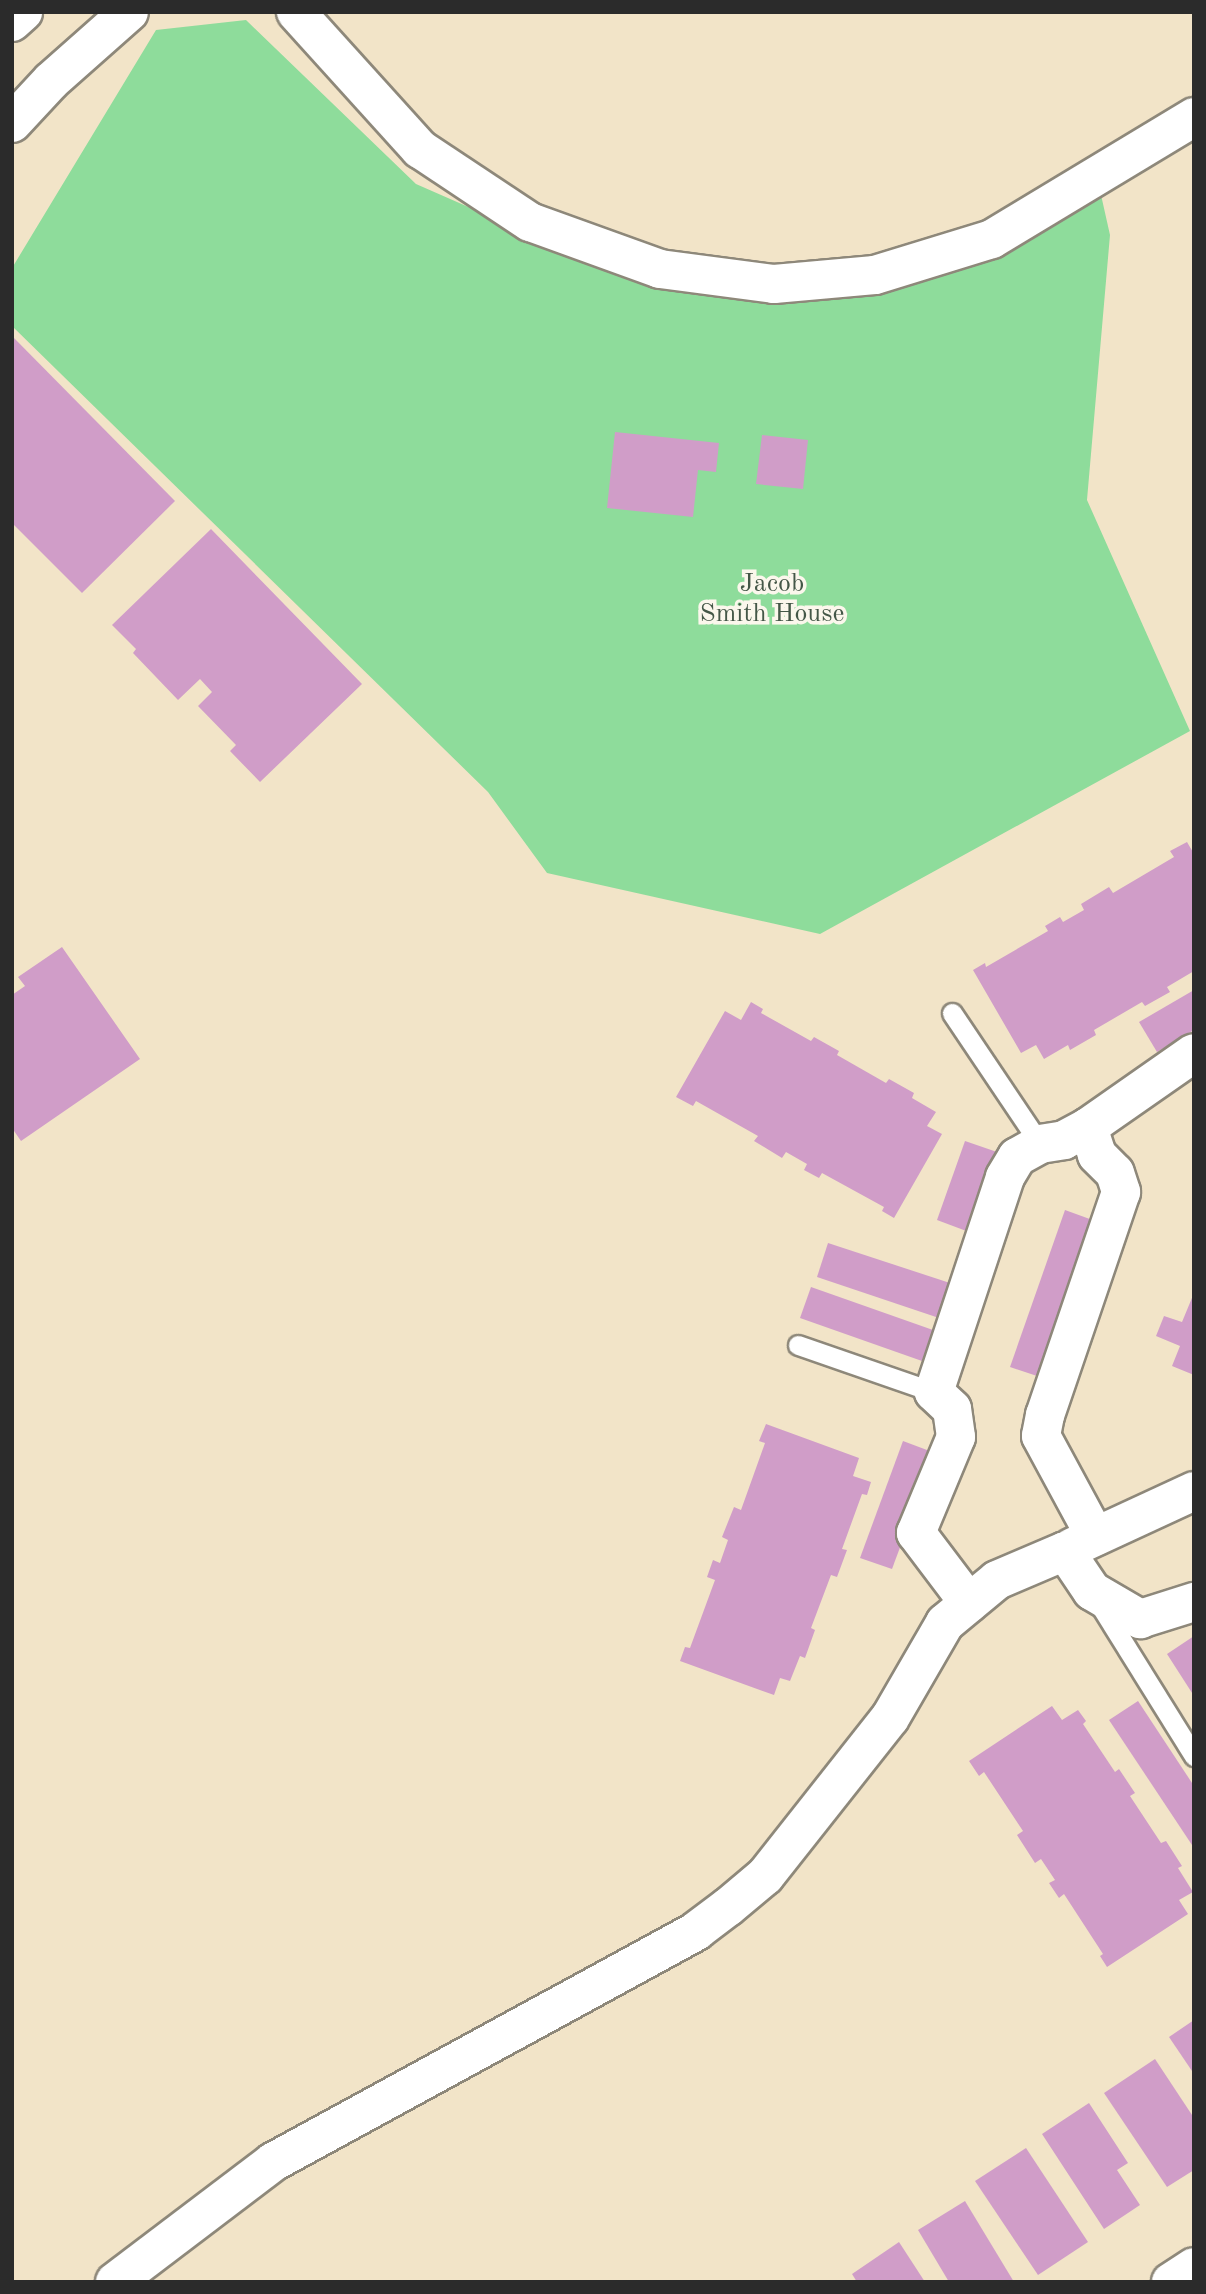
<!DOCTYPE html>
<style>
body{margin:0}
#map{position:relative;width:1206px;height:2294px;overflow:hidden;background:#f2e4c8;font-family:"Old Standard TT",serif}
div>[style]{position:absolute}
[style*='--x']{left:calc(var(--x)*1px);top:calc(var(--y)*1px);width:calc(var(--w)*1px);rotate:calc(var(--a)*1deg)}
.green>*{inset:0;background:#8edc9b}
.building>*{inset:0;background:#d09dc8}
.roads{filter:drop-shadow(2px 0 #8e887a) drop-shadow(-2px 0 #8e887a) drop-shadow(0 2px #8e887a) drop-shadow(0 -2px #8e887a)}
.lane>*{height:19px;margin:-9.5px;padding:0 9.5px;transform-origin:9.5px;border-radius:9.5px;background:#fff}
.street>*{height:38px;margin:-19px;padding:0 19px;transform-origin:19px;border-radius:19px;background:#fff}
.secondary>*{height:38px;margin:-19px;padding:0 19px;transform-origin:19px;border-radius:19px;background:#fff}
span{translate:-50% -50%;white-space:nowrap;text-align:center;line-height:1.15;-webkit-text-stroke:7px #fbf7ec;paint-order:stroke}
.park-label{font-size:26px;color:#445747}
.frame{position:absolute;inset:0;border:14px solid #2b2b2b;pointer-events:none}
</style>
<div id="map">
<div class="green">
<div style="clip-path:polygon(246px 20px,416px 184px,553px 244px,875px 275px,1097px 177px,1110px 235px,1087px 500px,1190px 731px,820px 934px,547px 873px,488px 792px,12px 326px,12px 268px,156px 30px)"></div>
</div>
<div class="building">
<div style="clip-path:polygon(14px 338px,175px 501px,82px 593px,12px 523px)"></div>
<div style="clip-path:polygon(615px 432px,719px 443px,716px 472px,698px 470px,693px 517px,607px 508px)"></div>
<div style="clip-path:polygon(762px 435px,808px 440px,803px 489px,756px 484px)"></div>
<div style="clip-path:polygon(211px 529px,362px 684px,260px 782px,230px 751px,236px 745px,198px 706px,212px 692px,200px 679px,178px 700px,133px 653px,136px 649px,112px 625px)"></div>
<div style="clip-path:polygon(1187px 842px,1194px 854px,1194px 971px,1167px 987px,1170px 992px,1145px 1006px,1142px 1002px,1094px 1030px,1096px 1035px,1070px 1050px,1068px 1045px,1044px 1059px,1036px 1045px,1021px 1053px,973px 970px,985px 963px,986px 967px,1048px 931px,1045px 926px,1060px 917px,1063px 922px,1084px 910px,1081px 904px,1109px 887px,1113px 893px,1174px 857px,1170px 851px)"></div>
<div style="clip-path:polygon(62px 947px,140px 1059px,21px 1141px,12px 1128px,12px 995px,25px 986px,18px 977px)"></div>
<div style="clip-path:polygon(1194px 990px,1194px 1030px,1157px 1052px,1139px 1022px)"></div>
<div style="clip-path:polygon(751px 1002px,763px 1009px,761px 1013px,811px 1041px,814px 1037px,839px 1051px,837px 1055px,886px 1083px,889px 1079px,914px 1093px,912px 1098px,936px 1112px,927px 1126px,942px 1134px,894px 1218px,882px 1211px,884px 1207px,822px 1173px,819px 1178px,804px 1170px,807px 1164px,786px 1152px,782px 1158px,754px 1141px,758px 1136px,696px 1101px,693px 1106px,676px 1097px,725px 1011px,741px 1020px)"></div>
<div style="clip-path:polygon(965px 1141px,997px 1152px,969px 1232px,937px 1220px)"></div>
<div style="clip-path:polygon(1065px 1210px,1098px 1222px,1043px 1378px,1010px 1367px)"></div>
<div style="clip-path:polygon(828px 1243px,950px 1283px,939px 1318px,817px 1277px)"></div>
<div style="clip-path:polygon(811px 1287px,933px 1330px,922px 1361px,800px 1318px)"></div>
<div style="clip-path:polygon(1194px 1293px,1194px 1375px,1172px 1366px,1180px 1346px,1156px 1336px,1164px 1316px,1182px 1322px)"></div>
<div style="clip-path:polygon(766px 1424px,859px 1458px,853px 1476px,871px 1482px,867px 1495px,862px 1494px,842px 1549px,847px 1550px,837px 1577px,831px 1575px,811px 1628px,815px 1630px,805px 1658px,800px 1656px,790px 1681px,780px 1678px,774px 1695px,680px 1661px,685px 1647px,690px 1648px,715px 1580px,707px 1577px,713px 1560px,720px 1563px,728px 1540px,722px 1537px,734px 1507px,741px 1510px,765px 1443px,759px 1441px)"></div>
<div style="clip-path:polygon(903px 1441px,935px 1453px,892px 1569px,860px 1558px)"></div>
<div style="clip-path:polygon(1194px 1636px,1194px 1696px,1167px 1654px)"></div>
<div style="clip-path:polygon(1138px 1701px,1194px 1786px,1194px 1848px,1109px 1720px)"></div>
<div style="clip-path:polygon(1052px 1706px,1062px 1720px,1078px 1710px,1086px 1721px,1083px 1724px,1115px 1772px,1119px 1769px,1135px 1793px,1130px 1796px,1161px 1843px,1166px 1841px,1182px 1866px,1178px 1868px,1193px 1892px,1179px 1900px,1188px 1914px,1107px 1967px,1100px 1956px,1103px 1954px,1064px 1894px,1059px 1898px,1049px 1883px,1055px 1880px,1041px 1859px,1035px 1863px,1017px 1835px,1023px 1831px,984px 1772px,979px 1776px,969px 1761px)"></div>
<div style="clip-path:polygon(1194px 2020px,1194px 2074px,1169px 2037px)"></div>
<div style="clip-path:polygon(1155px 2059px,1194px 2118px,1194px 2170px,1167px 2187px,1104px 2093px)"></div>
<div style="clip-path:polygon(1089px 2103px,1128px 2163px,1117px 2170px,1140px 2205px,1104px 2229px,1042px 2134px)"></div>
<div style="clip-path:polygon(1026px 2148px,1088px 2242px,1038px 2275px,975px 2181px)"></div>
<div style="clip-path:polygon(965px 2201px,1014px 2282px,949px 2282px,918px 2230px)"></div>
<div style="clip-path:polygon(899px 2242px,925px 2282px,857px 2282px,852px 2274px)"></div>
</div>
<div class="roads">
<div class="lane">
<div style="--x:952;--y:1013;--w:158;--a:56.1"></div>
<div style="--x:798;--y:1345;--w:144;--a:19.1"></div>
<div style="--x:1100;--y:1605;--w:178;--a:58.1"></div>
</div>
<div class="street">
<div style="--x:296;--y:12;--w:185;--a:47.9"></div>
<div style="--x:420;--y:149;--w:132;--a:33.6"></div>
<div style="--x:530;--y:222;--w:138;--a:19.9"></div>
<div style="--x:660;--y:269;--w:115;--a:7.5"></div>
<div style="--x:774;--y:284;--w:101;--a:-5.1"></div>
<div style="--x:875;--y:275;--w:122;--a:-17.1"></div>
<div style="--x:992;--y:239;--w:236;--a:-31.1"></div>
<div style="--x:1088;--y:1127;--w:29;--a:72"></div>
<div style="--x:1097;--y:1155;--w:25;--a:45"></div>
<div style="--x:1115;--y:1173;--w:20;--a:72"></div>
<div style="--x:1121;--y:1192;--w:236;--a:108.8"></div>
<div style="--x:1045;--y:1415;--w:21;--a:101"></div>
<div style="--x:1041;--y:1436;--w:114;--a:61.6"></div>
<div style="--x:1073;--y:1547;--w:133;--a:-24.8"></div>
<div style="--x:969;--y:1603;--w:88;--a:-127.1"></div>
<div style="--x:916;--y:1533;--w:104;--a:-67.4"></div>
<div style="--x:956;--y:1437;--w:28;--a:-98"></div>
<div style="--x:952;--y:1409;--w:25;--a:-137"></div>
<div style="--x:934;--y:1392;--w:226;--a:-71.7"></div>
<div style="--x:1005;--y:1177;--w:23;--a:-59"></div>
<div style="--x:1017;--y:1157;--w:26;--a:-29"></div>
<div style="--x:1040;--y:1144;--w:24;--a:-9"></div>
<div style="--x:1064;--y:1140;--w:27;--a:-28"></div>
<div style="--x:1088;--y:1127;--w:129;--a:-34.9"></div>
<div style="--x:115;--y:2282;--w:198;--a:-37.2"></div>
<div style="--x:273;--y:2162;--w:482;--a:-28.6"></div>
<div style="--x:696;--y:1931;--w:40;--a:-37"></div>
<div style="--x:728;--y:1907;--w:48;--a:-40"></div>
<div style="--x:765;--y:1876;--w:201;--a:-51.7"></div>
<div style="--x:890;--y:1718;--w:110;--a:-59.9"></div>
<div style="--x:945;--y:1623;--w:67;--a:-39.6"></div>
<div style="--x:997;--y:1580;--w:74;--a:-23.1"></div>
<div style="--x:1065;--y:1551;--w:48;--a:56"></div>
<div style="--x:1092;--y:1591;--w:56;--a:30.3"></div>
<div style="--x:1140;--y:1619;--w:57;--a:-17.5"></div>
<div style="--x:1171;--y:2282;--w:27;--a:-33"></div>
</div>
<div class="secondary">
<div style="--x:12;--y:22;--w:15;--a:-42"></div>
<div style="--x:12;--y:123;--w:57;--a:-47.1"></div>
<div style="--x:51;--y:81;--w:104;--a:-41.5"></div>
</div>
</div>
<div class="park-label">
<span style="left:772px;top:600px">Jacob<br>Smith House</span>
</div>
<div class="frame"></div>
</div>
